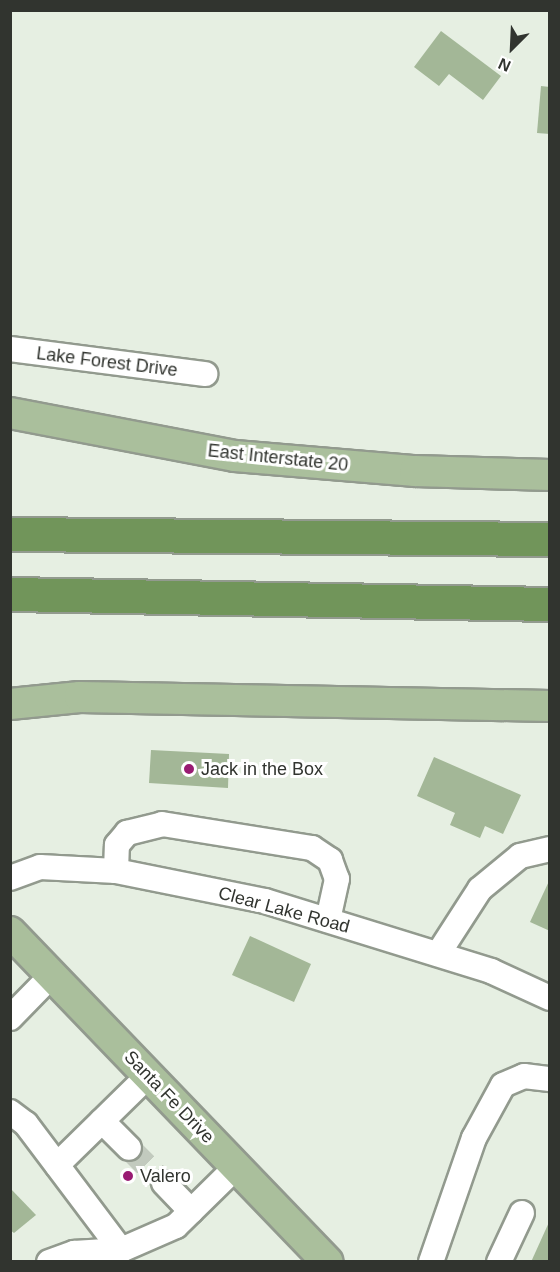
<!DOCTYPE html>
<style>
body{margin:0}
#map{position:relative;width:560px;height:1272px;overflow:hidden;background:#e6efe2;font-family:Arial,sans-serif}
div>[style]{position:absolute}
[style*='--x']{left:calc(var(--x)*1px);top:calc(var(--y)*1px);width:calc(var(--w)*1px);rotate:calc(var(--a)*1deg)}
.building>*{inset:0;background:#a3b797}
.minor-tunnel>*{height:24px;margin-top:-12px;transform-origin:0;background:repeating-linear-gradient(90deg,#c2cabe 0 24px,transparent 0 36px)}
.roads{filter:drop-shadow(2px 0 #929a8e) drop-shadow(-2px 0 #929a8e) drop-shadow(0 2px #929a8e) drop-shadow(0 -2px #929a8e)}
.minor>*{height:24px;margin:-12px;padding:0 12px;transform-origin:12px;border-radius:12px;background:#fff}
.major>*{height:30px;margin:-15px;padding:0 15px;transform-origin:15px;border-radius:15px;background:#aabf9c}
.highway>*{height:33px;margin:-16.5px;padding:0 16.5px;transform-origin:16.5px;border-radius:16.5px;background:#71955a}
.dots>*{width:16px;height:16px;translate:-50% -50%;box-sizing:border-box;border:3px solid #fff;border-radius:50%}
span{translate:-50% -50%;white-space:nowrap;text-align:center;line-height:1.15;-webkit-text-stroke:6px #fff;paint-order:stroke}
.street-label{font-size:18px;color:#31342f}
.poi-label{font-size:18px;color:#31342f}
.left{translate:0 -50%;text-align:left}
.frame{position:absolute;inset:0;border:12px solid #31342f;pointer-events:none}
.north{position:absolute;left:482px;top:18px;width:60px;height:60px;-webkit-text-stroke:4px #fff;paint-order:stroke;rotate:204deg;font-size:16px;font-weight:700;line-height:24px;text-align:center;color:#31342f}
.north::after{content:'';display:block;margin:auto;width:21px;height:27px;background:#31342f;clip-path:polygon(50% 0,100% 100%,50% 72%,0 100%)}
</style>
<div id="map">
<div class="building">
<div style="clip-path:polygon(441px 31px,501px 76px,483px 100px,449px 74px,439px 86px,414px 67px)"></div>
<div style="clip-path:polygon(541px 86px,550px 87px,550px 134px,537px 133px)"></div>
<div style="clip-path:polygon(151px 750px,229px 754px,228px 788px,149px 783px)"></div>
<div style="clip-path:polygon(434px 757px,521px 795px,503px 834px,485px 826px,480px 838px,450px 825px,455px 813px,417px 796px)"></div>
<div style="clip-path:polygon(550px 879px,550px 931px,530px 922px)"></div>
<div style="clip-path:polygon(250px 936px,311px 964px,294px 1002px,232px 975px)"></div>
<div style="clip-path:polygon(10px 1188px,36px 1215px,14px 1233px,10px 1230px)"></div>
<div style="clip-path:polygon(550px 1220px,550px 1262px,531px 1262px)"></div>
</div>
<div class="minor-tunnel">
<div style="--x:129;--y:1148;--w:49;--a:45"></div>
</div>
<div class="roads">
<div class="minor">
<div style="--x:10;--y:349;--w:197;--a:7.3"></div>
<div style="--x:116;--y:871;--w:26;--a:-88"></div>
<div style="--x:117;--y:845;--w:16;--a:-50"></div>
<div style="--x:127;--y:833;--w:36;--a:-14"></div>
<div style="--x:162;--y:824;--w:152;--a:9.1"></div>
<div style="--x:312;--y:848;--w:22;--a:34"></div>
<div style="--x:330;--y:860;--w:20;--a:70"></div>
<div style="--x:337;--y:879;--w:42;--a:102.4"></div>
<div style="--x:10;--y:878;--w:32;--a:-20"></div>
<div style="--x:40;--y:867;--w:76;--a:3"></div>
<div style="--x:116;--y:871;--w:152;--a:11.4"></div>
<div style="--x:265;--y:901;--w:237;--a:17.2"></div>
<div style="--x:491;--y:971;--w:65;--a:24.6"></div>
<div style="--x:438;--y:954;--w:77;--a:-57.1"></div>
<div style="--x:480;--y:889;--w:52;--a:-39.5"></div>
<div style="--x:520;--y:856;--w:31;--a:-13"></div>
<div style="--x:10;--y:1018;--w:60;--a:-45.7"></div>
<div style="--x:10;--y:1112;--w:20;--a:37"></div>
<div style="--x:26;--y:1124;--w:158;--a:53"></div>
<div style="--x:102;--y:1121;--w:38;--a:45"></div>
<div style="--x:57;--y:1165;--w:127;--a:-44.4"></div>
<div style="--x:164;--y:1183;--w:39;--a:46"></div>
<div style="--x:49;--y:1262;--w:27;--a:-20"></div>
<div style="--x:74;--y:1253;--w:47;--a:-3.7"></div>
<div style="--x:121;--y:1250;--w:60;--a:-23.6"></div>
<div style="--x:176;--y:1226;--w:84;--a:-44.5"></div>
<div style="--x:431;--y:1262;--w:131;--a:-70.9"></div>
<div style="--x:474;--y:1138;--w:60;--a:-61.3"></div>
<div style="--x:503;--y:1085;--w:23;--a:-23"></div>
<div style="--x:524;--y:1076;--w:26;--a:7"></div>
<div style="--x:499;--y:1262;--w:54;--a:-64.9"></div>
</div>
<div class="major">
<div style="--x:10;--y:413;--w:229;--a:10.8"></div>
<div style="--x:235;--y:456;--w:181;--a:4.8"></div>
<div style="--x:415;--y:471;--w:135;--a:1.7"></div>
<div style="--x:10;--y:704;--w:70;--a:-5.7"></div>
<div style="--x:80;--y:697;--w:470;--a:1.1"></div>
<div style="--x:10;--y:932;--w:458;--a:46.1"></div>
</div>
<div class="highway">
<div style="--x:10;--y:534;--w:540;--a:0.53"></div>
<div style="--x:10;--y:594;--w:540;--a:1.06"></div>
</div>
</div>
<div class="dots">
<div style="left:189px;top:769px;background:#991b72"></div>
<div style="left:128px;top:1176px;background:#991b72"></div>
</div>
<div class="street-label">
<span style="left:107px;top:362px;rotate:7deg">Lake Forest Drive</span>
<span style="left:278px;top:458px;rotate:6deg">East Interstate 20</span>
<span style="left:284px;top:910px;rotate:15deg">Clear Lake Road</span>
<span style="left:169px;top:1097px;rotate:46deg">Santa Fe Drive</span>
</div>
<div class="poi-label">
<span class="left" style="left:201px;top:769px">Jack in the Box</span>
<span class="left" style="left:140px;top:1176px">Valero</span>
</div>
<div class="frame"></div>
<div class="north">N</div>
</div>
